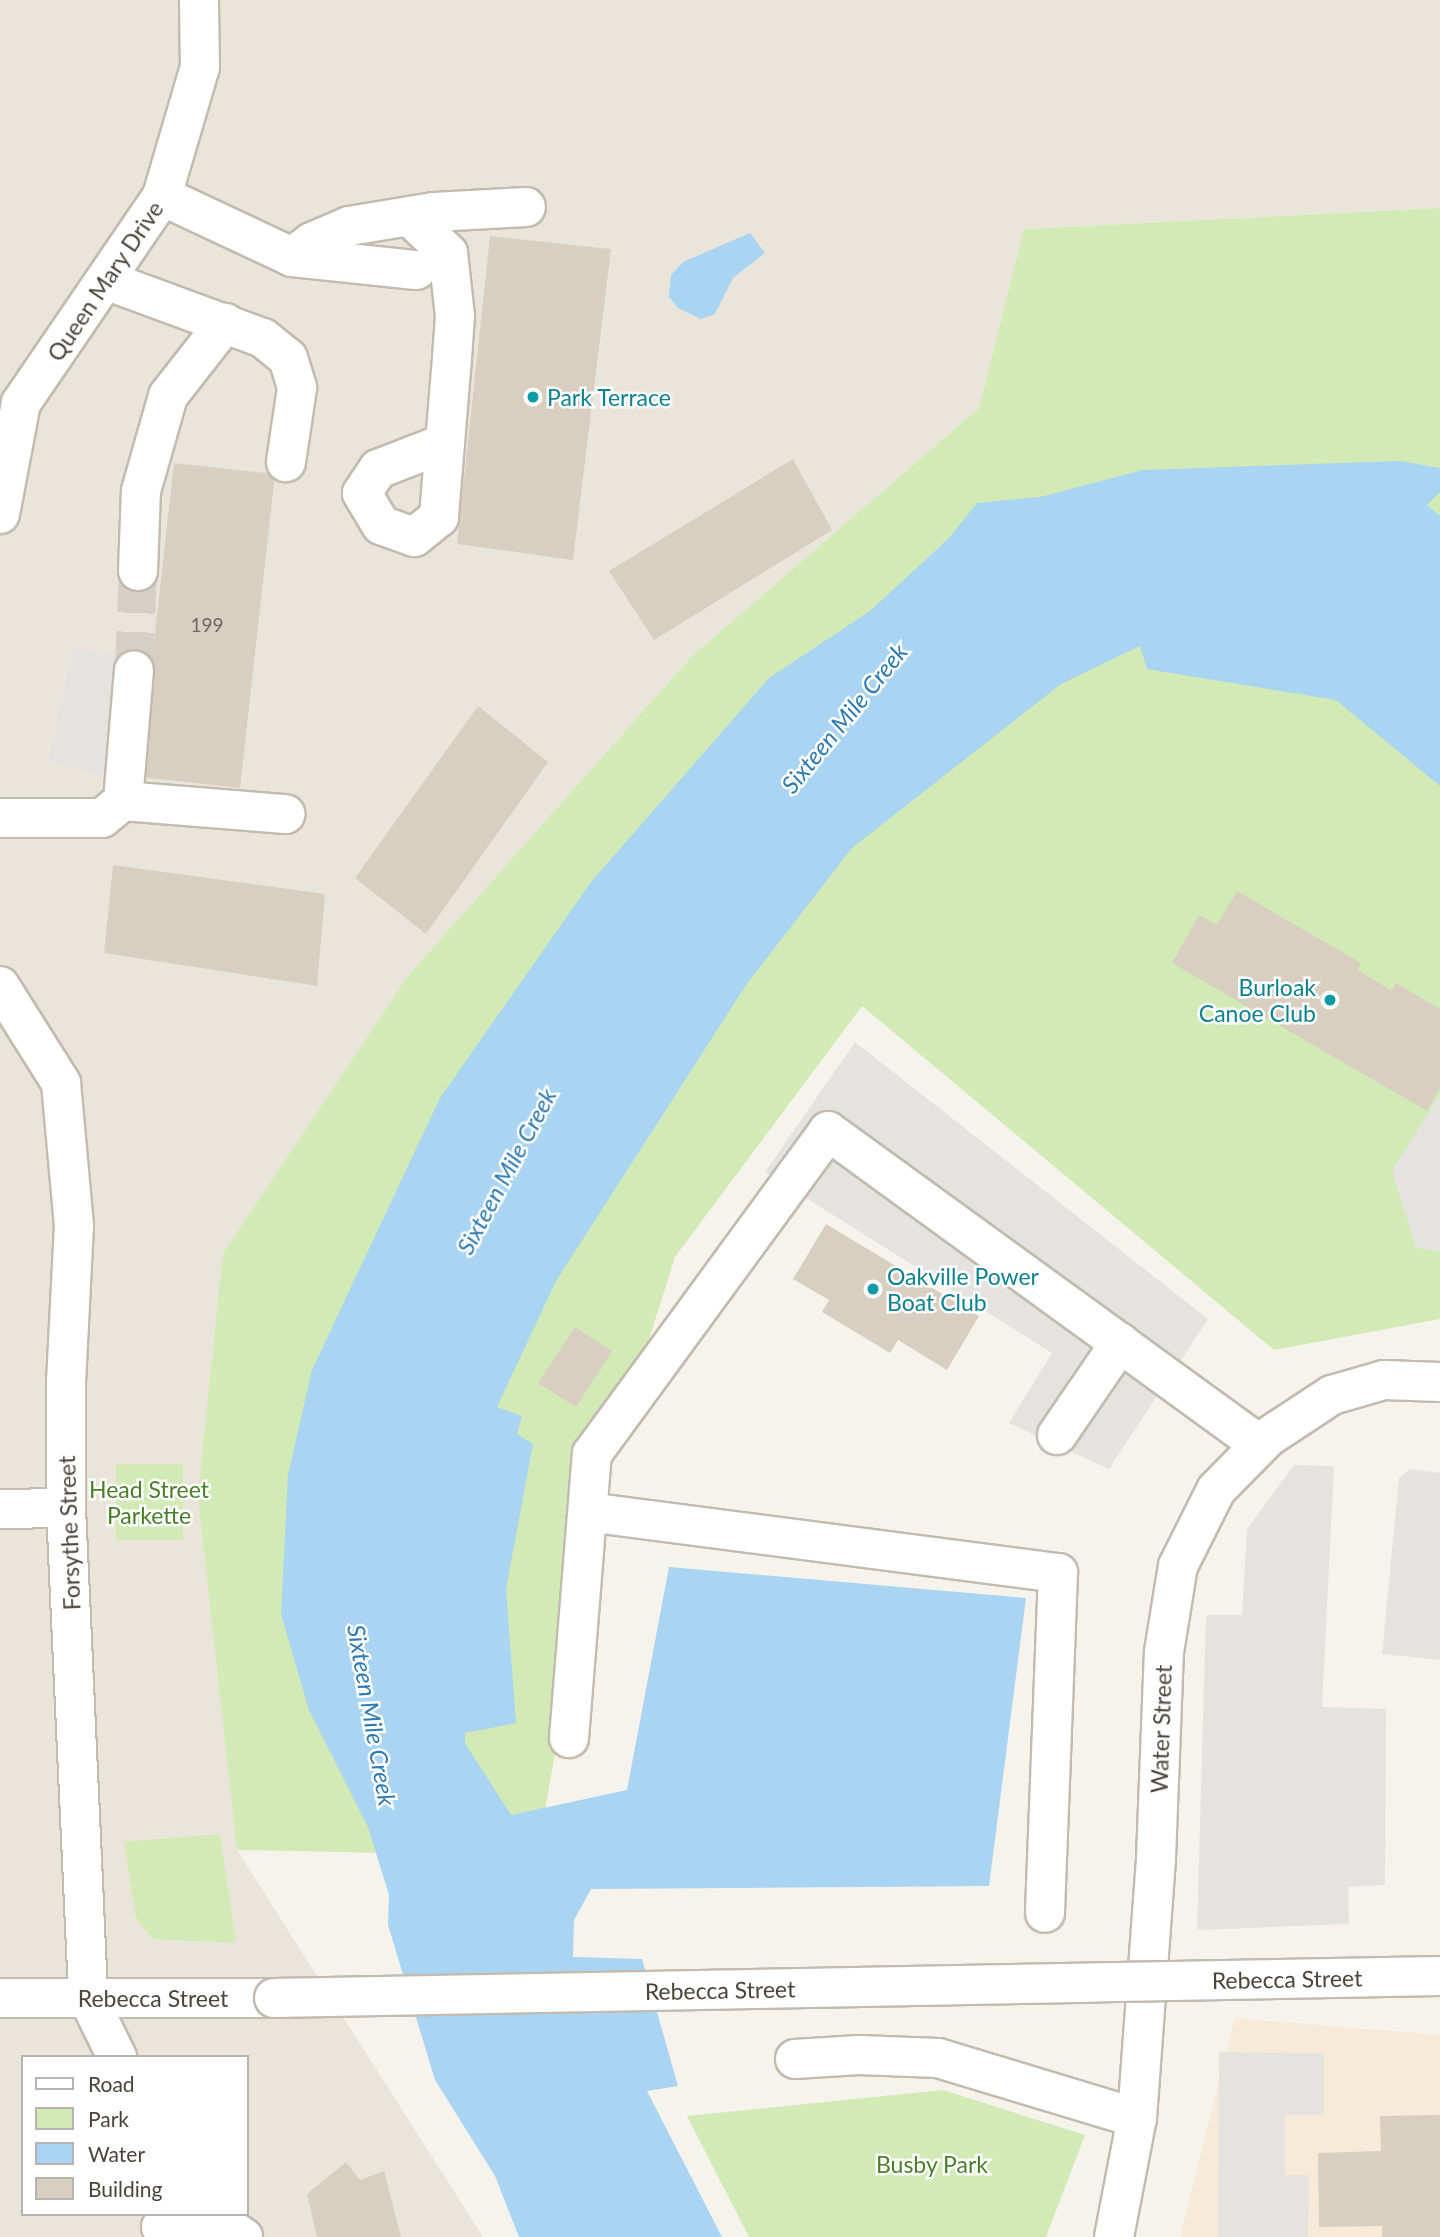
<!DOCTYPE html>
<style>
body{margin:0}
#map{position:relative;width:1440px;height:2237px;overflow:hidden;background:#f6f3ec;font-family:Lato,sans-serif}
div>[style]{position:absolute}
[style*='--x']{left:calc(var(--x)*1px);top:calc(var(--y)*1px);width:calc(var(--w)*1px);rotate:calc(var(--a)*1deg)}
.residential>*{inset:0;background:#eae5da}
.commercial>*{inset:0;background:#f7ead8}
.green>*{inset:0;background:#d2eab5}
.parking>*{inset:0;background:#e5e3e0}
.water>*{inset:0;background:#a9d4f2}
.building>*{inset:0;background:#d8cfc1}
.minor-tunnel>*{height:38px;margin-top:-19px;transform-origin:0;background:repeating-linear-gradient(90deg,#d4d0c8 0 38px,transparent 0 57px)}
.roads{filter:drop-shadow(2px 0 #c2bbae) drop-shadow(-2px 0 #c2bbae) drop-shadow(0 2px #c2bbae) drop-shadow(0 -2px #c2bbae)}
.minor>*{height:38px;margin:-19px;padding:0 19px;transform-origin:19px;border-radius:19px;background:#fff}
.bridges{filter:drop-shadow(2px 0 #c2bbae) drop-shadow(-2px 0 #c2bbae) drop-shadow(0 2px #c2bbae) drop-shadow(0 -2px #c2bbae)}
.minor-bridge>*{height:38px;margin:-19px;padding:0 19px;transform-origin:19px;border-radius:19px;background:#fff}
.dots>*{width:19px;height:19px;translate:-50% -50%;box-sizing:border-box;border:4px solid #fff;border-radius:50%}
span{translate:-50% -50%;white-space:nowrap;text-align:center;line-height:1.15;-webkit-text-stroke:5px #fff;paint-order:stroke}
.number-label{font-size:19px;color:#6e675b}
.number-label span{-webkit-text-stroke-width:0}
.street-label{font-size:23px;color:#4b4439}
.culture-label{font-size:23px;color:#0d838f}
.left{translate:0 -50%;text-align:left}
.right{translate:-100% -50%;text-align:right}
.park-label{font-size:23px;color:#4a7f2a}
.water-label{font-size:24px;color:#2e7ab2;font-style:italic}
.legend{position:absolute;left:21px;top:2055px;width:228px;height:161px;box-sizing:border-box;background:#fff;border:2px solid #b7b4b0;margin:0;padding:9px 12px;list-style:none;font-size:21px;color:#4b4439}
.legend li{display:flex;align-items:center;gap:14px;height:35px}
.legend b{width:35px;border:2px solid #b7b4b0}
</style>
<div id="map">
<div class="residential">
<div style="clip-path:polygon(evenodd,0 0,1440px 0,1440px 208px,1024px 229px,979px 408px,691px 657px,407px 977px,223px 1253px,237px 1850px,483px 2237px,0 2237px,0 0,23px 2057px,247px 2057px,247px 2214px,23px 2214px,23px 2057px)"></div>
</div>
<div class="commercial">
<div style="clip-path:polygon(1235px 2018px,1440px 2035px,1440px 2237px,1180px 2237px)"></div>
</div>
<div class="green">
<div style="clip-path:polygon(1440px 208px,1440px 1319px,1274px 1350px,862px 1006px,675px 1257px,601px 1492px,537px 1856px,237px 1850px,198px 1495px,223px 1253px,407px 977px,691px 657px,979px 408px,1024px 229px)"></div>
<div style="clip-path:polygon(116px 1464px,183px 1464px,183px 1540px,116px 1540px)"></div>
<div style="clip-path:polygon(220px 1834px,236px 1943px,152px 1939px,136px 1918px,124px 1842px)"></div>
<div style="clip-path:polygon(943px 2090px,1085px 2135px,1046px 2237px,749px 2237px,687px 2116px)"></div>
</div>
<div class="parking">
<div style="clip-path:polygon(73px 647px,131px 659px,107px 775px,48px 762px)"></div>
<div style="clip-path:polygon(855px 1042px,1208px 1319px,1109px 1469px,1009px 1423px,1052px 1353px,765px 1172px)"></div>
<div style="clip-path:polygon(1440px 1094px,1440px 1251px,1416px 1248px,1392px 1171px)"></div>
<div style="clip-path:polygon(1294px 1465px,1334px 1466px,1322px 1707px,1386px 1709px,1385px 1885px,1348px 1887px,1349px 1924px,1197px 1930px,1206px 1615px,1242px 1615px,1247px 1529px)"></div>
<div style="clip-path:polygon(1410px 1469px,1440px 1473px,1440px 1660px,1382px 1654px,1399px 1478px)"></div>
<div style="clip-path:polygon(1219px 2052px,1324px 2053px,1324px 2115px,1285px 2115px,1285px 2175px,1309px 2175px,1308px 2237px,1218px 2237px)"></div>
</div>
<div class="water">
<div style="clip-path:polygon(750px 233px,765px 253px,733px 278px,715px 314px,701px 319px,678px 308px,669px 297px,671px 275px,683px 262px)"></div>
<div style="clip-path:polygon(1400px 461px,1440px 468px,1440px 492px,1427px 505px,1440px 516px,1440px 786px,1336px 700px,1147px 669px,1140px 646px,1061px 684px,852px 848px,746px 985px,556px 1281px,497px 1407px,522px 1416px,517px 1434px,533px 1444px,506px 1589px,516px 1723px,465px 1733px,465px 1743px,511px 1815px,627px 1790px,669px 1567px,1026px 1598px,989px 1886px,591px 1889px,574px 1920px,573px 1957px,642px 1959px,678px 2086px,647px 2091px,722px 2237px,519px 2237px,495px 2176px,435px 2080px,388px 1925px,389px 1895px,368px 1827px,309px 1710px,281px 1614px,288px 1475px,312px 1370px,440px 1098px,591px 882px,769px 678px,870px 611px,949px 538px,977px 503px,1040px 497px,1143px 470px)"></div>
</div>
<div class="building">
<div style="clip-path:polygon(490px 236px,611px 249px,573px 560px,457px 544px)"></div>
<div style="clip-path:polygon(793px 459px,832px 530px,654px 640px,609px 571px)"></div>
<div style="clip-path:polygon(174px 463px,275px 474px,240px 788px,139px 777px)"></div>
<div style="clip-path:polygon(478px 706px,548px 762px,426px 934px,355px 878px)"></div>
<div style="clip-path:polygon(113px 865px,325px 894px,317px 986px,104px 953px)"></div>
<div style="clip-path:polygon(1237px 891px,1361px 963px,1358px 970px,1392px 991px,1396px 983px,1440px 1009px,1440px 1088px,1427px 1111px,1172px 963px,1199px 915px,1217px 925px)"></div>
<div style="clip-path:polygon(826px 1224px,979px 1316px,947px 1370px,898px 1340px,890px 1353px,822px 1312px,829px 1300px,793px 1279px)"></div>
<div style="clip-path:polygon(575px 1327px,612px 1351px,576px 1407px,538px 1383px)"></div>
<div style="clip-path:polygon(1440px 2115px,1440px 2237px,1382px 2237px,1382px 2226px,1319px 2227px,1318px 2153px,1381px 2151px,1380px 2116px)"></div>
<div style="clip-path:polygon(346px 2162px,360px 2180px,384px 2171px,401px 2237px,317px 2237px,307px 2194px)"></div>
</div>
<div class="minor-tunnel">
<div style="--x:134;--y:670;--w:99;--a:-87.7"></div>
</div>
<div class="roads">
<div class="minor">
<div style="--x:162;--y:196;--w:144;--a:25.1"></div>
<div style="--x:292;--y:257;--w:125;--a:6"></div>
<div style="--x:409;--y:216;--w:54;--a:43.5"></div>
<div style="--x:448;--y:253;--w:63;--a:83.7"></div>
<div style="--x:455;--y:316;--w:42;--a:94.1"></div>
<div style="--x:452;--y:358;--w:160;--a:94.7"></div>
<div style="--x:439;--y:517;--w:32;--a:141"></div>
<div style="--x:414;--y:537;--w:35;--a:-160"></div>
<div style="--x:381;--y:525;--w:37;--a:-121"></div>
<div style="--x:362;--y:493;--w:29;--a:-56"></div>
<div style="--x:378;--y:469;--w:72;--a:-21.2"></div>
<div style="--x:292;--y:257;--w:25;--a:-37"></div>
<div style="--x:312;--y:242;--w:40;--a:-23.4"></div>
<div style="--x:349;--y:226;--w:86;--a:-9.4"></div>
<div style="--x:434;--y:212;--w:92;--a:-3.1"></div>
<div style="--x:108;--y:281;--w:165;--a:20.2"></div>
<div style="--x:263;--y:338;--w:32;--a:39"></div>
<div style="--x:288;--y:358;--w:31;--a:73"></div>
<div style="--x:297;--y:388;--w:75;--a:98.5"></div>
<div style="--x:0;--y:514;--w:113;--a:-79.3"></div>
<div style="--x:21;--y:403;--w:250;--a:-55.7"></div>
<div style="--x:162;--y:196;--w:134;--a:-73.6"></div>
<div style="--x:200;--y:67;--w:67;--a:-90.9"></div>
<div style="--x:138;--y:571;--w:80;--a:-87.9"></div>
<div style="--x:141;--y:491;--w:99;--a:-74.1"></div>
<div style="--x:168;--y:396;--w:93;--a:-52"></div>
<div style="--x:123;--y:801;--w:131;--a:-85.2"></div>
<div style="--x:0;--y:818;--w:102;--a:0"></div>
<div style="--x:102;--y:818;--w:27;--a:-39"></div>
<div style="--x:123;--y:801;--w:163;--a:4.6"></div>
<div style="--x:0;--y:986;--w:115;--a:57.8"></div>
<div style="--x:61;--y:1083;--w:143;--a:84.8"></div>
<div style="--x:74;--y:1225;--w:156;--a:92.9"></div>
<div style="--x:66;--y:1381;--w:127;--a:90"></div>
<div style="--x:66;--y:1508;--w:490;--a:87.4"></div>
<div style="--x:88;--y:1998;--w:66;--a:63.8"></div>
<div style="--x:1057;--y:1435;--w:112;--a:-55.6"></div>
<div style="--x:0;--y:1509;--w:66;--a:-0.9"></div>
<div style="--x:588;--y:1512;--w:474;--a:7.4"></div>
<div style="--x:1058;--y:1573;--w:340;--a:92.2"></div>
<div style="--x:569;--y:1738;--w:285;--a:-85.4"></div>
<div style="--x:592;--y:1454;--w:400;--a:-53.8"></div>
<div style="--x:828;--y:1131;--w:534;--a:36.01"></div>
<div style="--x:0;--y:1998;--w:274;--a:0"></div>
<div style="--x:795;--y:2059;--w:64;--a:-3.6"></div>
<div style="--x:859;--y:2055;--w:79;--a:2.2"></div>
<div style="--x:938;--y:2058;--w:208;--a:16.8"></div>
<div style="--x:161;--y:2227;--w:62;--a:-2.8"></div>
<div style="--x:223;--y:2224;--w:24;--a:33"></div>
<div style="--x:1114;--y:2237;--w:121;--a:-79.1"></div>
<div style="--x:1137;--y:2118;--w:261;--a:-85.8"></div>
<div style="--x:1156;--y:1858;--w:206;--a:-87.8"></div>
<div style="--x:1164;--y:1652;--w:87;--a:-80.8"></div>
<div style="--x:1178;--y:1566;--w:85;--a:-63.4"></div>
<div style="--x:1216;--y:1490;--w:74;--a:-45.5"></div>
<div style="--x:1268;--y:1437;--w:77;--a:-33.3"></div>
<div style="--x:1332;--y:1395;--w:54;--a:-16.1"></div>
<div style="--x:1384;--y:1380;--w:56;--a:2"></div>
</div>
</div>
<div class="bridges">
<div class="minor-bridge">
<div style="--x:274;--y:1998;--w:1166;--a:-1.08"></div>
</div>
</div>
<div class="dots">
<div style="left:533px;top:397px;background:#0f9aa8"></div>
<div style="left:1330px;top:1000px;background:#0f9aa8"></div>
<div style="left:873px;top:1289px;background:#0f9aa8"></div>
</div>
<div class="number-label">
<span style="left:207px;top:625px">199</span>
</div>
<div class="street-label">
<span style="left:105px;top:281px;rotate:-56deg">Queen Mary Drive</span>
<span style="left:69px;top:1533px;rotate:-92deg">Forsythe Street</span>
<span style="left:1161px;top:1729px;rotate:-88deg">Water Street</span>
<span style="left:1287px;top:1979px;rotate:-1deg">Rebecca Street</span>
<span style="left:720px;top:1990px;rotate:-1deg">Rebecca Street</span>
<span style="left:153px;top:1998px">Rebecca Street</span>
</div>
<div class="culture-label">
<span class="left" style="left:547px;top:397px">Park Terrace</span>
<span class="right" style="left:1316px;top:1000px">Burloak<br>Canoe Club</span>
<span class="left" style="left:887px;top:1289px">Oakville Power<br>Boat Club</span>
</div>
<div class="park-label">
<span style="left:149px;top:1502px">Head Street<br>Parkette</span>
<span style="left:932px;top:2164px">Busby Park</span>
</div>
<div class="water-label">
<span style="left:844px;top:718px;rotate:-51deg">Sixteen Mile Creek</span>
<span style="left:506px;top:1171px;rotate:-62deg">Sixteen Mile Creek</span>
<span style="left:372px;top:1715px;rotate:80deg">Sixteen Mile Creek</span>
</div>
<ul class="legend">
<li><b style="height:9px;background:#fff"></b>Road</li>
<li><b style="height:19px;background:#d2eab5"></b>Park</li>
<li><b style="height:19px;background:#a9d4f2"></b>Water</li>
<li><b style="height:19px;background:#d8cfc1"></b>Building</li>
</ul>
</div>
